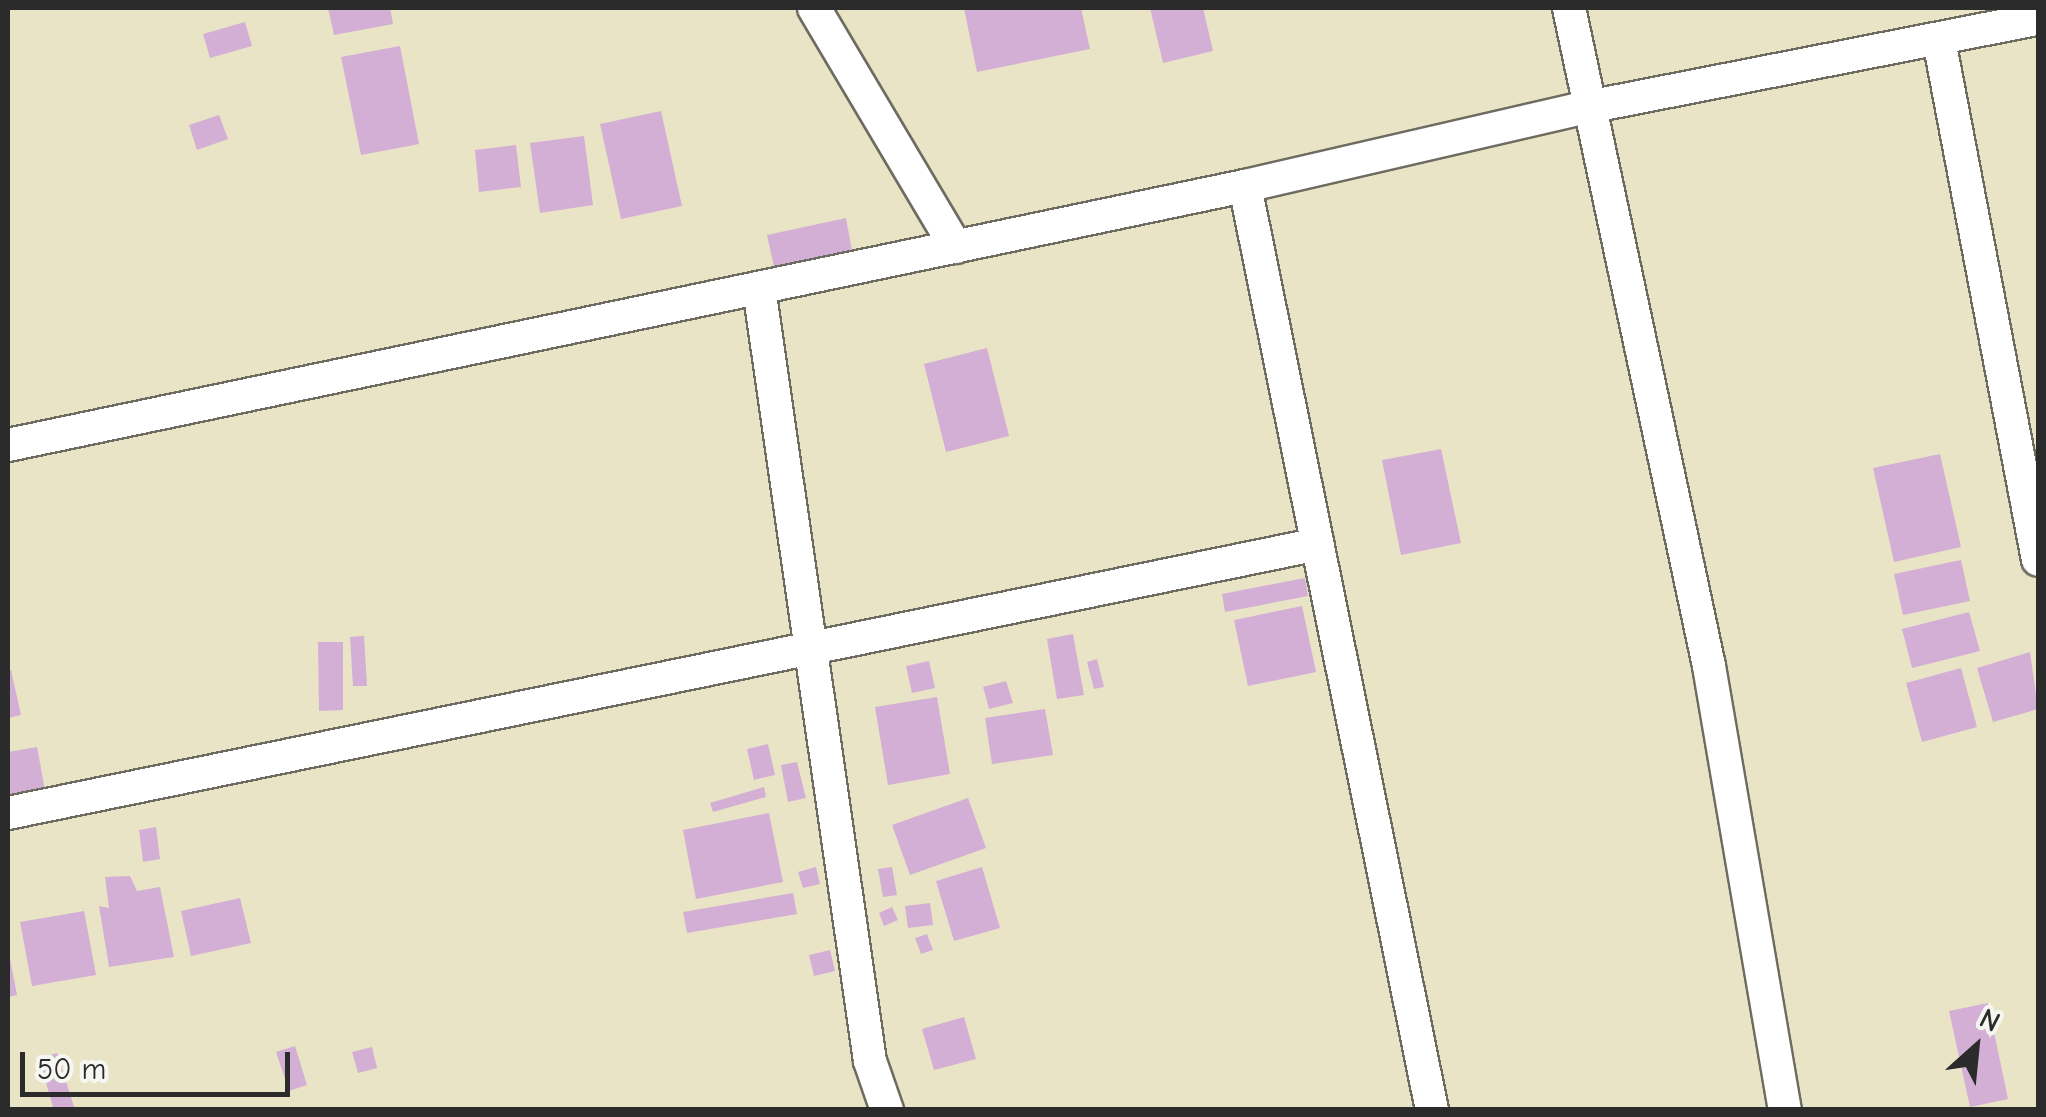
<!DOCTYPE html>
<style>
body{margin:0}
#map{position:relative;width:2046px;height:1117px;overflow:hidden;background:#e9e4c6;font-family:"Comic Neue",sans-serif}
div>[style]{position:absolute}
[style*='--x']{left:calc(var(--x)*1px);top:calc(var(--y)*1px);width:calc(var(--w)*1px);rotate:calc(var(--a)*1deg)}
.building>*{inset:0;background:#d4afd5}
.roads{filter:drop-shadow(2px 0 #6e6c61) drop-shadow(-2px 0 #6e6c61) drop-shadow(0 2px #6e6c61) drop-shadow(0 -2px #6e6c61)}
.street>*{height:32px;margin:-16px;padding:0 16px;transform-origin:16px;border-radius:16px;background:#fff}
span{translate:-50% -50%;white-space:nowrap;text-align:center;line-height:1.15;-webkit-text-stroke:9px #f6f6f2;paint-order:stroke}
.frame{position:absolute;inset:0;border:10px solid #2b2b2b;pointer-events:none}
.north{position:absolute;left:1926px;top:997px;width:100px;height:100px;-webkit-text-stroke:8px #f6f6f2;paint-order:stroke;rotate:27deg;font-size:28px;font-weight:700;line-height:40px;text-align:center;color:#2b2b2b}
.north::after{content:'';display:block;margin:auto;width:35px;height:45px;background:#2b2b2b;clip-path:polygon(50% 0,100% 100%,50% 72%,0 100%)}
.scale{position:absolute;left:20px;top:1052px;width:270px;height:45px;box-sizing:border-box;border:5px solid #2b2b2b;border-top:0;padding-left:12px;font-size:30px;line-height:35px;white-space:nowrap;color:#2b2b2b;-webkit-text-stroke:8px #f6f6f2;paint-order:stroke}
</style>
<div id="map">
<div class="building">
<div style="clip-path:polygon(328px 8px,390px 8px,393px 24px,334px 35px)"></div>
<div style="clip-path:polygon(964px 8px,1081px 8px,1090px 49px,977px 72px)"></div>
<div style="clip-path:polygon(1150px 8px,1203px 8px,1213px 51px,1163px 63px)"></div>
<div style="clip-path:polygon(245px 22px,252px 46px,210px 58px,203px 34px)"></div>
<div style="clip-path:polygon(400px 46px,419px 144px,361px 155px,341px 57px)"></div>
<div style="clip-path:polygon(661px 111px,682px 206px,621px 219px,600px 124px)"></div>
<div style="clip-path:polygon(219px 115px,228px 139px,197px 150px,189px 125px)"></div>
<div style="clip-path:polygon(584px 136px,593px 205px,540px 213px,530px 143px)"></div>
<div style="clip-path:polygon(516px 145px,521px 187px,479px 192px,475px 150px)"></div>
<div style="clip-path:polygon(846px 218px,852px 251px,774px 267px,767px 235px)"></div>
<div style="clip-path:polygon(987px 348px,1009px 436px,946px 452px,924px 364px)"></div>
<div style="clip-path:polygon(1441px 449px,1461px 543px,1401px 555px,1382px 460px)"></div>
<div style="clip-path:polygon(1940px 454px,1961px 547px,1894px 562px,1873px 468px)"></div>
<div style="clip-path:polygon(1961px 560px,1970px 601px,1903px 615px,1894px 574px)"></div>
<div style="clip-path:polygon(1305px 578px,1308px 596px,1225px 612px,1222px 594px)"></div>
<div style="clip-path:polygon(1302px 606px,1316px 672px,1248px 686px,1234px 620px)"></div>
<div style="clip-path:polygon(1969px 612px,1980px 651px,1912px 668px,1902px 629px)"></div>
<div style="clip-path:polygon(1073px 634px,1084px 695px,1057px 699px,1047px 639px)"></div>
<div style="clip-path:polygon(364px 636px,367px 686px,353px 686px,350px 637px)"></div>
<div style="clip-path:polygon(318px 642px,343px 642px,343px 710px,319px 711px)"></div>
<div style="clip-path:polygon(2030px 652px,2038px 709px,1993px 722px,1977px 668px)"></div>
<div style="clip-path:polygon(1097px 659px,1104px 687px,1094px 689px,1087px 662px)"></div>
<div style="clip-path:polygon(929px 661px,935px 688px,912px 693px,906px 666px)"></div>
<div style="clip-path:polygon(1961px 668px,1977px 727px,1922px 742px,1906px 683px)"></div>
<div style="clip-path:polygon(11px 670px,21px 715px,8px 718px,8px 671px)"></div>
<div style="clip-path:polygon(1006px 681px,1013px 703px,989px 709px,983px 687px)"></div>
<div style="clip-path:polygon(937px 697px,950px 774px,888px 785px,875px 707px)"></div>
<div style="clip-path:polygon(1045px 709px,1053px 755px,992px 764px,985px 718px)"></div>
<div style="clip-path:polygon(768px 744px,775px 775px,754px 780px,747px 749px)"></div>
<div style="clip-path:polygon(37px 747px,45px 790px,9px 798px,8px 752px)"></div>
<div style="clip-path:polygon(797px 762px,806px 798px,788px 802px,781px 765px)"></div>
<div style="clip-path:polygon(764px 787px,766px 797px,713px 812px,710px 803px)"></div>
<div style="clip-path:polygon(968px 798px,986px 848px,910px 875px,892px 825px)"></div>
<div style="clip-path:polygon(769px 813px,783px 882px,696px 899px,683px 830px)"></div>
<div style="clip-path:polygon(156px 827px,160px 859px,143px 862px,139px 830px)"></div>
<div style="clip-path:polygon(816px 867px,820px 884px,803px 888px,798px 872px)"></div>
<div style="clip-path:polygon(892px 867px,897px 895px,883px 897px,878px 869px)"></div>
<div style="clip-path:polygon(982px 867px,1000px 928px,954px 941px,936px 881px)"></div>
<div style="clip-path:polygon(130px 876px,137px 891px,160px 887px,174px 957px,109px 967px,99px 906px,109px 908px,105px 877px)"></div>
<div style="clip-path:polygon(793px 893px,797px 914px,687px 933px,683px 912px)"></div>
<div style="clip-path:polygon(240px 898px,251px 943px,191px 956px,181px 911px)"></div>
<div style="clip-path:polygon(930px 903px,933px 925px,908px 928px,905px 906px)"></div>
<div style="clip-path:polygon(892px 907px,898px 920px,884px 926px,879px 913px)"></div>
<div style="clip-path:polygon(84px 911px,96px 975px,32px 986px,20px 922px)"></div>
<div style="clip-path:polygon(927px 934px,933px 950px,921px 954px,915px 938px)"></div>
<div style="clip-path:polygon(8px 948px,17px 995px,8px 997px)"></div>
<div style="clip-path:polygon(830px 950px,835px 971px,814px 976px,809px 955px)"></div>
<div style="clip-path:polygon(1988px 1003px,2008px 1099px,1970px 1107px,1949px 1011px)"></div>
<div style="clip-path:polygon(964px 1017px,976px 1059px,934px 1070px,922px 1029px)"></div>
<div style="clip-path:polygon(295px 1046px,307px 1085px,289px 1091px,276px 1052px)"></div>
<div style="clip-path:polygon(372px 1047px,377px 1068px,358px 1073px,352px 1052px)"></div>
<div style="clip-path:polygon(57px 1053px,75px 1110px,54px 1110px,39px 1059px)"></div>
</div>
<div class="roads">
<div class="street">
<div style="--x:814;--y:8;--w:278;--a:59.3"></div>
<div style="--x:1569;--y:8;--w:673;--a:77.99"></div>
<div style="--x:1709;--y:666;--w:450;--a:80.3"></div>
<div style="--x:1939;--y:40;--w:529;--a:79.22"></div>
<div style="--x:1245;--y:186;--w:943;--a:78.56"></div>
<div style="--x:759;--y:288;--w:781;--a:81.83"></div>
<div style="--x:870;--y:1061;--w:52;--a:70.9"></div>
<div style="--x:8;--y:445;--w:1264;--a:-11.83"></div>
<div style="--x:1245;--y:186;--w:352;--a:-13"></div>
<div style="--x:1588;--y:107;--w:459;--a:-11.1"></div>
<div style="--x:8;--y:813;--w:1337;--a:-11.6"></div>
</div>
</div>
<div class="frame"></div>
<div class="north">N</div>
<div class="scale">50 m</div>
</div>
